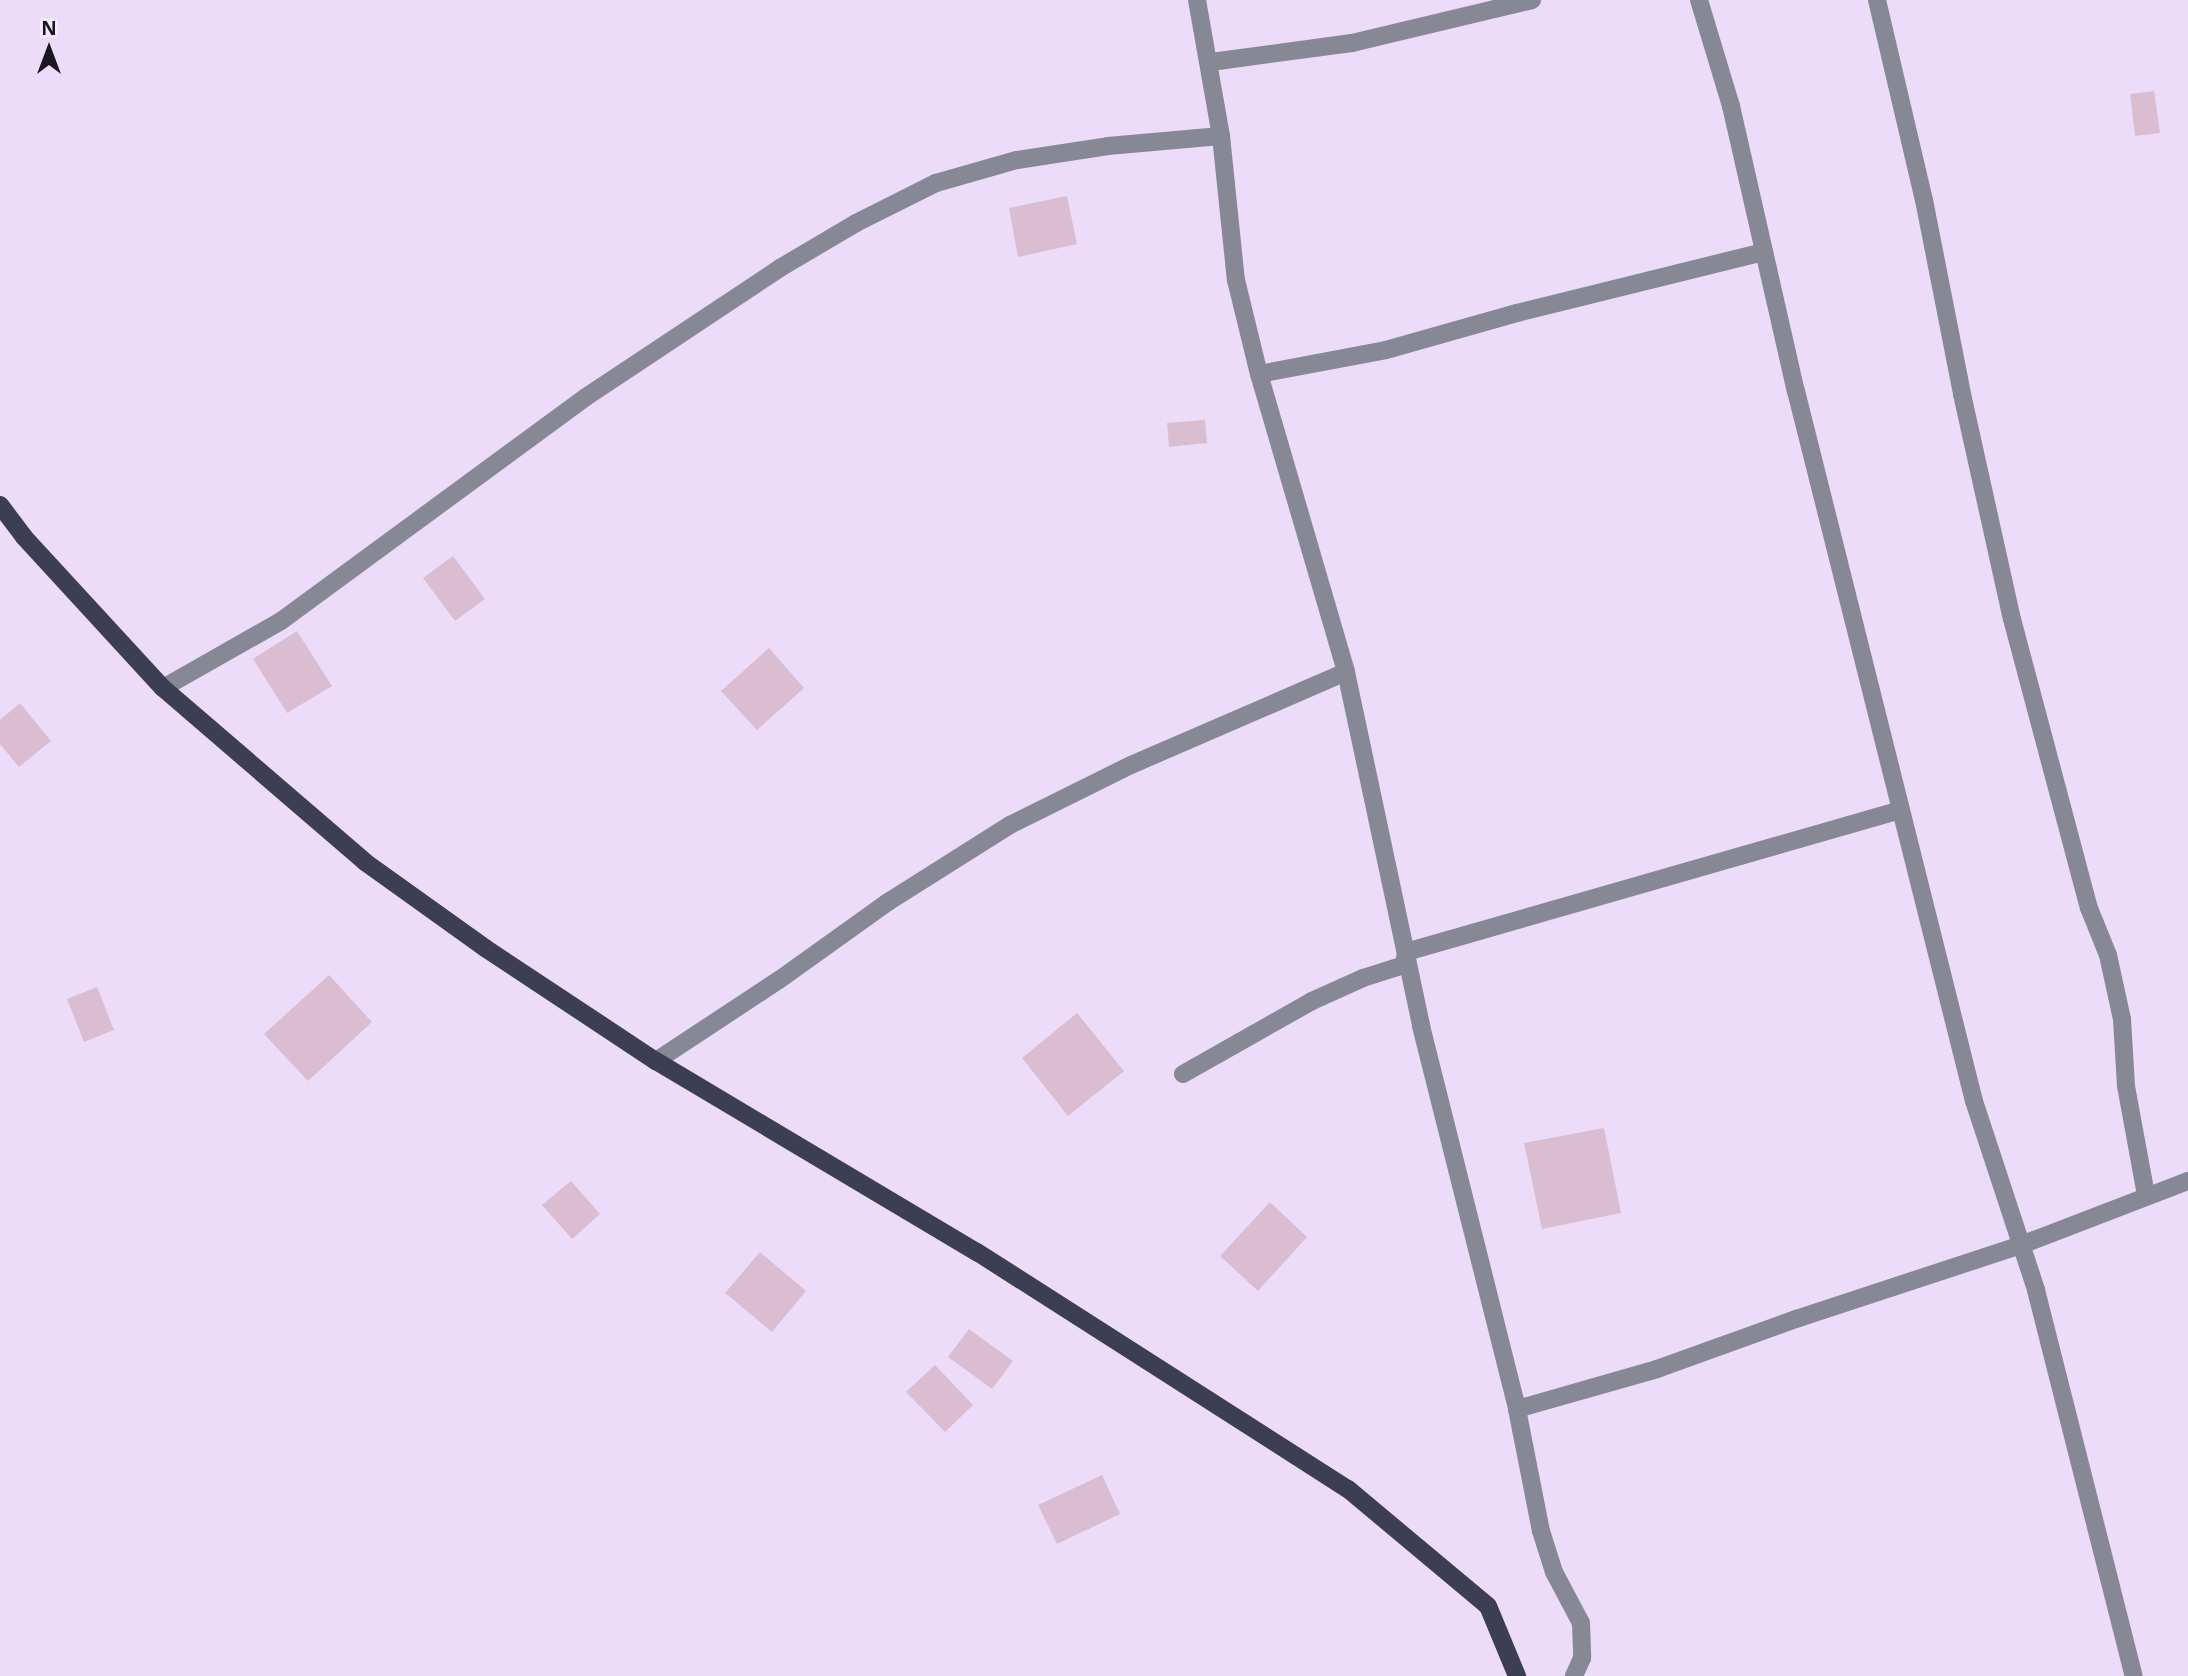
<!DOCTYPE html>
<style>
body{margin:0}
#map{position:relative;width:2188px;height:1676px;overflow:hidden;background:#ecdcf9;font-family:"Noto Sans",sans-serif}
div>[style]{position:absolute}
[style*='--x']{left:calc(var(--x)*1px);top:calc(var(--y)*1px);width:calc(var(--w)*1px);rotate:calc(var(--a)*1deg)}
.building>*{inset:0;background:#dbbdd2}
.minor>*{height:18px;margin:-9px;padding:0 9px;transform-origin:9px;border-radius:9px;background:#868895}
.major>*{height:18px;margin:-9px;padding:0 9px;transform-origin:9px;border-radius:9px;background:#3c3e54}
span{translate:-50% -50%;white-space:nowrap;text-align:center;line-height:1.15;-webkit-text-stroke:5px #f6ecfe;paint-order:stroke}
.north{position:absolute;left:14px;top:14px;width:70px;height:70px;-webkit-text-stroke:5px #f6ecfe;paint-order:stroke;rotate:0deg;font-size:19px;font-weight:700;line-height:28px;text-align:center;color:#1a151e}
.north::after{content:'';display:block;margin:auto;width:24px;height:32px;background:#1a151e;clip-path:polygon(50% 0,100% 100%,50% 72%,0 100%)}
</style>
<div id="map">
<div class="building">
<div style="clip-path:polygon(2154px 91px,2160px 133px,2135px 136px,2130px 94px)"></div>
<div style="clip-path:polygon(1067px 196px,1077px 244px,1018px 257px,1009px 208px)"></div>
<div style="clip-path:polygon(1205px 420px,1207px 443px,1169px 447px,1167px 423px)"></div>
<div style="clip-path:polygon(453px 556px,485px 599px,455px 621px,423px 578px)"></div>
<div style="clip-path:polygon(297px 631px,332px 686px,287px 713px,253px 659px)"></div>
<div style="clip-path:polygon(769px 648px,804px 688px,757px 730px,721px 691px)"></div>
<div style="clip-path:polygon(20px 703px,51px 741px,19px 767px,0 744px,0 720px)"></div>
<div style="clip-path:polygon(329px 975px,372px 1022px,308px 1081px,264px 1034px)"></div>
<div style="clip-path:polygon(97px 987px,114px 1030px,84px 1042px,67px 999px)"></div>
<div style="clip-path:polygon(1077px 1013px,1124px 1071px,1068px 1116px,1022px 1058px)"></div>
<div style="clip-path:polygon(1604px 1128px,1621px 1213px,1542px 1229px,1524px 1143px)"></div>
<div style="clip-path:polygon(571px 1181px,600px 1214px,572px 1239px,542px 1205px)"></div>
<div style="clip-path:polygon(1270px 1202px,1307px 1237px,1258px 1291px,1220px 1256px)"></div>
<div style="clip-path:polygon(760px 1252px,806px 1291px,772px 1332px,725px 1293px)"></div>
<div style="clip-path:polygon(969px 1329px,1013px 1361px,992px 1389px,948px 1357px)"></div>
<div style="clip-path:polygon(935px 1365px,973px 1405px,945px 1432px,906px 1392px)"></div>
<div style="clip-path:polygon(1102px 1475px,1120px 1514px,1057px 1544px,1038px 1505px)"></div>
</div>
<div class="minor">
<div style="--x:1197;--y:0;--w:138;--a:80"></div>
<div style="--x:1221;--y:136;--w:145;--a:84.1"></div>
<div style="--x:1236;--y:280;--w:97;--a:76.3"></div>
<div style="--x:1259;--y:374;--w:310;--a:73.7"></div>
<div style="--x:1346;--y:672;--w:362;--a:78"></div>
<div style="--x:1421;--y:1026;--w:395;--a:75.9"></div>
<div style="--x:1517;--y:1409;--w:124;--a:78.9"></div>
<div style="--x:1541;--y:1531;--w:43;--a:72.4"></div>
<div style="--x:1554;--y:1572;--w:58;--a:62.1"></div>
<div style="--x:1581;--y:1623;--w:35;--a:88"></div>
<div style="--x:1582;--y:1658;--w:20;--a:114"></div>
<div style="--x:1699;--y:0;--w:111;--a:73.2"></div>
<div style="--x:1731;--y:106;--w:292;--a:77.2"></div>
<div style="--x:1796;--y:391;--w:732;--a:75.93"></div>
<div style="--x:1974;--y:1101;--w:199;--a:71.8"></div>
<div style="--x:2036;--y:1290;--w:398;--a:75.8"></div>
<div style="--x:1877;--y:0;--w:205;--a:76.8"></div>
<div style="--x:1924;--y:200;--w:198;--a:78.9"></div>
<div style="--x:1962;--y:394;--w:230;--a:77.5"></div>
<div style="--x:2012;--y:619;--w:299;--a:75.1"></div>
<div style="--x:2089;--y:908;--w:51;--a:68"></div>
<div style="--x:2108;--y:955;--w:66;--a:77.7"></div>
<div style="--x:2122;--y:1019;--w:67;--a:86.6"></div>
<div style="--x:2126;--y:1086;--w:111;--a:79.6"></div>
<div style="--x:1211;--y:62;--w:142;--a:-7.7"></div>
<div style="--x:1352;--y:43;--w:185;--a:-13.4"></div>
<div style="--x:1259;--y:374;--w:129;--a:-10.7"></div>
<div style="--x:1386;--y:350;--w:136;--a:-15.8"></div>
<div style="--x:1517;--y:313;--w:254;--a:-13.9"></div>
<div style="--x:163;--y:688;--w:136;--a:-29.6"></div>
<div style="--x:281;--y:621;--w:378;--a:-36.3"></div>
<div style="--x:586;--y:397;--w:233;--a:-33.6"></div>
<div style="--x:780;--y:268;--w:88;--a:-30.6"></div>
<div style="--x:856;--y:223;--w:89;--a:-26.6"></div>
<div style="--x:936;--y:183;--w:84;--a:-15.9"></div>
<div style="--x:1017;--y:160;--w:92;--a:-8.7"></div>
<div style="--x:1108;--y:146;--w:113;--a:-5.1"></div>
<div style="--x:656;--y:1061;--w:147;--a:-33.4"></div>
<div style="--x:779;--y:980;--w:134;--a:-35.6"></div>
<div style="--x:888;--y:902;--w:144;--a:-32.3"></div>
<div style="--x:1010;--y:825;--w:135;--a:-26.4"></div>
<div style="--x:1131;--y:765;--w:234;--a:-23.4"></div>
<div style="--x:1183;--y:1074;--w:148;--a:-29.5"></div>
<div style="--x:1312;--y:1001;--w:56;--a:-24.3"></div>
<div style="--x:1363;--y:978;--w:43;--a:-17.6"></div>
<div style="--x:1404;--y:965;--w:13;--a:-81"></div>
<div style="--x:1406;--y:952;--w:515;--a:-16.01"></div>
<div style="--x:1517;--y:1409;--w:146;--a:-15.9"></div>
<div style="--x:1657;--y:1369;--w:148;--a:-19.8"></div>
<div style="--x:1796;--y:1319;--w:237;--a:-18.2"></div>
<div style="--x:2021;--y:1245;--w:179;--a:-21"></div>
</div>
<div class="major">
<div style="--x:0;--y:505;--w:40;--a:53"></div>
<div style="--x:24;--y:537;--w:205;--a:47.4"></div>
<div style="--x:163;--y:688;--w:267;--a:40.7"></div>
<div style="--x:365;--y:862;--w:148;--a:35.6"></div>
<div style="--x:485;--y:948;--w:205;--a:33.5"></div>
<div style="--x:656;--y:1061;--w:374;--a:30.8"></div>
<div style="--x:977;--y:1252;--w:440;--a:32.6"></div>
<div style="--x:1348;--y:1489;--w:182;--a:39.9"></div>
<div style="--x:1488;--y:1606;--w:76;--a:67.5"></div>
</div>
<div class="north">N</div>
</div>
